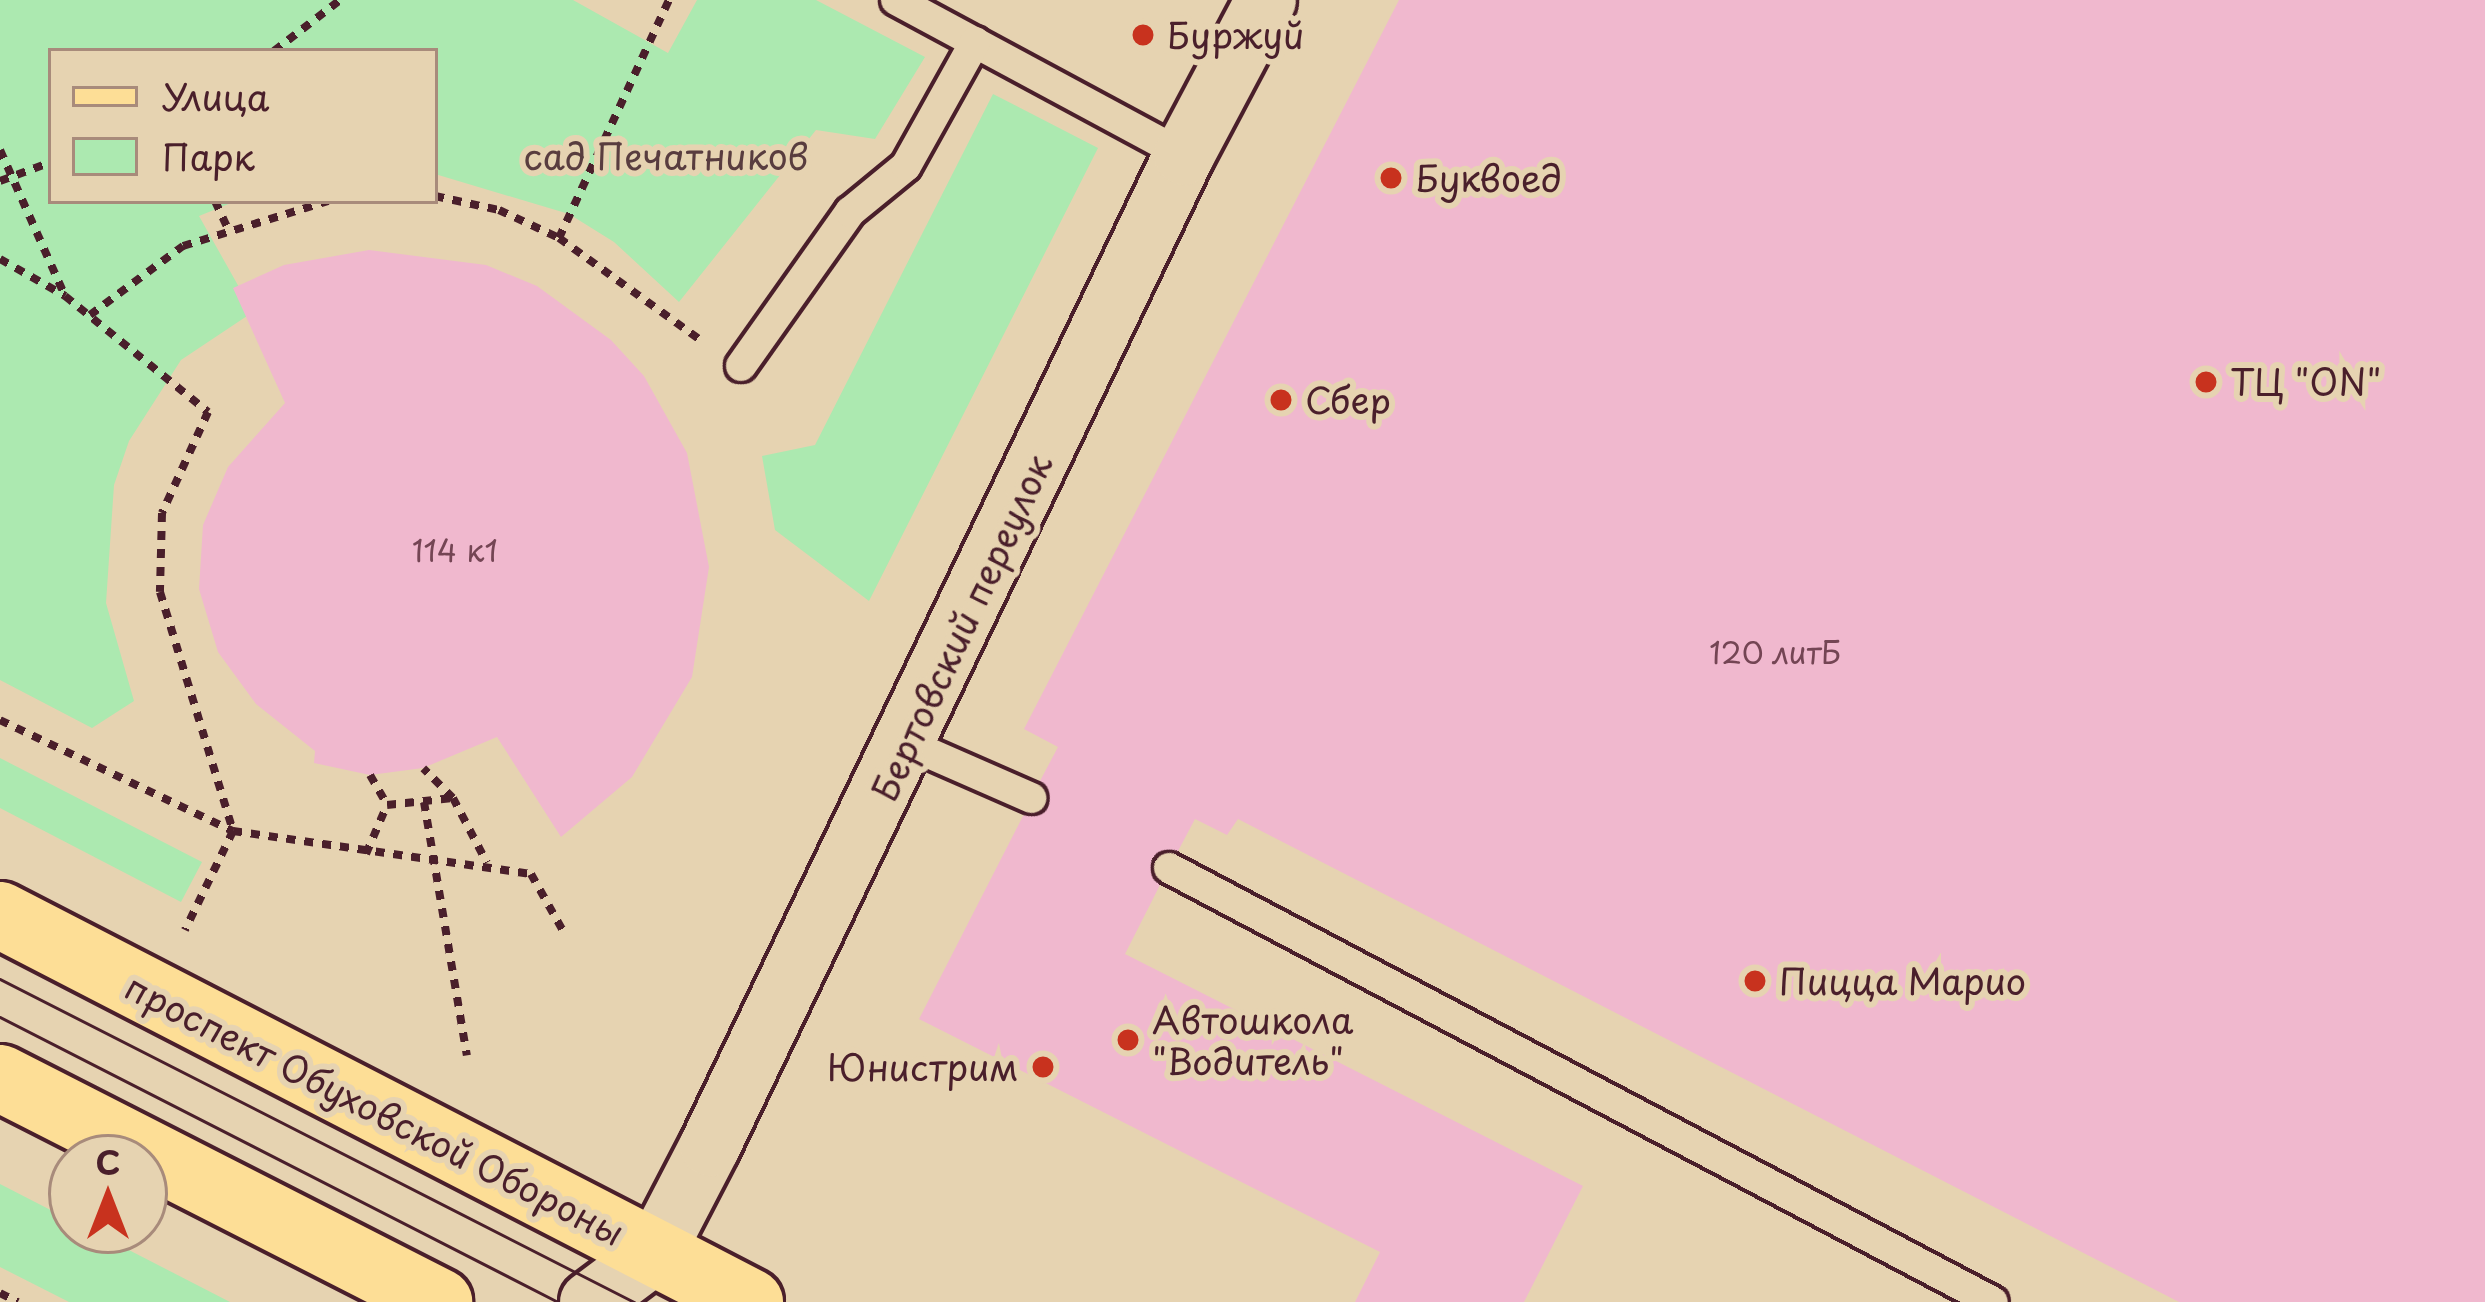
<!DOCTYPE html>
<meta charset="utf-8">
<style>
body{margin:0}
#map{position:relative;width:2485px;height:1302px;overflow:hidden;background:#e6d3b1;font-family:"Playpen Sans",sans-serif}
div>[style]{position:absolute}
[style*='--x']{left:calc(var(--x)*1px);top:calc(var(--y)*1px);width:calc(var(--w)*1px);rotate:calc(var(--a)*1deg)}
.green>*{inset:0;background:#ace9b0}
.building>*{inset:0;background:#f0b8ce}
.path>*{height:8px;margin-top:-4px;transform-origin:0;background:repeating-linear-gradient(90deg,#4a1f2b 0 9px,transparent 0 18px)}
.roads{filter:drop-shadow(3px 0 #4a1f2b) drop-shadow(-3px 0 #4a1f2b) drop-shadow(0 3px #4a1f2b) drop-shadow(0 -3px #4a1f2b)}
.service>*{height:30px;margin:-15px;padding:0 15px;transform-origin:15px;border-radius:15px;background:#e6d3b1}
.minor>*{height:60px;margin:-30px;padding:0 30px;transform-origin:30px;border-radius:30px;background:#e6d3b1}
.primary>*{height:66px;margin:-33px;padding:0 33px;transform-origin:33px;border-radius:33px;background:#fdde96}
.tram>*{height:3px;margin:-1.5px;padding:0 1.5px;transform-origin:1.5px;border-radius:1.5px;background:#4a1f2b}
.dots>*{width:33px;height:33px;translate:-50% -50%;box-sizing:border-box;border:6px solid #e6d3b1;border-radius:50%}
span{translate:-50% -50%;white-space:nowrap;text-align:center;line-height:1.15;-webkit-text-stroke:12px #e6d3b1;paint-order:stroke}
.number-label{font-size:30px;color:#744554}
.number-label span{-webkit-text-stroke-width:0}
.poi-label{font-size:36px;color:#4a1f2b}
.left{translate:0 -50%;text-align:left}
.right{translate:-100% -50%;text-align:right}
.park-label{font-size:36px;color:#593d3f}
.street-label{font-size:36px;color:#4a1f2b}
.legend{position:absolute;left:48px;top:48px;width:390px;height:156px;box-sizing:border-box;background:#e6d3b1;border:3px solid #a88b7b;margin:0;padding:15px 21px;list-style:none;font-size:36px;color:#4a1f2b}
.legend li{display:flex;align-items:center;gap:24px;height:60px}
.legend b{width:60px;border:3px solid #a88b7b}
.north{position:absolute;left:48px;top:1134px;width:120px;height:120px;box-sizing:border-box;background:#e6d3b1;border:3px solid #a88b7b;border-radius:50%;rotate:0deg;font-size:33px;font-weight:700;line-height:48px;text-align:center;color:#4a1f2b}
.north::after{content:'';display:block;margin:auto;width:42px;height:54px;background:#c8321e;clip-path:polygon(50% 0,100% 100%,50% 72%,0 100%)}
</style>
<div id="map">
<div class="green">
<div style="clip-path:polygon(0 0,573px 0,668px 53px,697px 0,816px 0,925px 57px,875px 139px,816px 130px,679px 302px,614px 242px,569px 214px,435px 174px,435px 51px,51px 51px,51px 201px,236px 201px,199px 216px,253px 312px,181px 360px,129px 441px,114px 485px,106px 603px,134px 701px,92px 728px,0 680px)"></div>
<div style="clip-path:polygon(993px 94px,1098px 148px,869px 601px,775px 530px,762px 456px,815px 445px)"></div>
<div style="clip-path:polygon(0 758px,202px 862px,181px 902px,0 808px)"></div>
<div style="clip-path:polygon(0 1184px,72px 1221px,72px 1230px,90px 1230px,230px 1302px,69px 1302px,0 1267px)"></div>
</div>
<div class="building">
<div style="clip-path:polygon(1399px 0,2485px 0,2485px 1302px,2179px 1302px,1238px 819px,1227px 835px,1195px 819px,1178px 851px,1152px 858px,1160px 885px,1125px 954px,1583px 1186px,1524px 1302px,1355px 1302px,1380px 1252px,919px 1019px,1023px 816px,1049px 805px,1040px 781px,1058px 747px,1024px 729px)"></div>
<div style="clip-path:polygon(369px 250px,486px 265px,537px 286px,611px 340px,644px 376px,687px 453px,709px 567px,692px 677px,632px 777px,561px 837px,497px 737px,423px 768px,370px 775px,314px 763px,315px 751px,256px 704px,218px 652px,199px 589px,203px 525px,228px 467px,285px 403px,233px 288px,284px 265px)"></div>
</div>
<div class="path">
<div style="--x:274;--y:51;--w:83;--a:-37.7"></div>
<div style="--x:0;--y:150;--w:160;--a:66"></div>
<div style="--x:0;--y:181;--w:54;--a:-20.4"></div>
<div style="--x:435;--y:196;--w:66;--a:12.3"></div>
<div style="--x:499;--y:210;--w:66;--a:25"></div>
<div style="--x:559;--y:238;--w:173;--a:35.8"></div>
<div style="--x:215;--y:201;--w:31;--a:65"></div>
<div style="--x:559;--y:238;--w:262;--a:-65.2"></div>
<div style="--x:0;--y:259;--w:75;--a:29.6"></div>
<div style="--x:65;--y:296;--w:184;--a:39"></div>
<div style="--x:208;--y:412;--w:111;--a:114.5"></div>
<div style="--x:162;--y:513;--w:79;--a:91.5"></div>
<div style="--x:160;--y:592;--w:250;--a:73"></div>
<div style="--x:233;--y:831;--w:110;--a:115.9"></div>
<div style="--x:90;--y:315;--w:116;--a:-36.6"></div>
<div style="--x:183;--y:246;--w:152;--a:-17.2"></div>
<div style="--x:0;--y:720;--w:258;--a:25.5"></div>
<div style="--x:233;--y:831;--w:301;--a:8.2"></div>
<div style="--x:531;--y:874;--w:71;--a:60.6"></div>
<div style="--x:370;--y:775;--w:34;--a:60"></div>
<div style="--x:387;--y:805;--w:66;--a:-6.1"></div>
<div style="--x:453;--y:798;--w:42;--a:-135"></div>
<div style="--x:453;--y:798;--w:73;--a:62.4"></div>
<div style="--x:424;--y:802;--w:257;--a:80.4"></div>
<div style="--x:366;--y:854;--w:53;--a:-66.8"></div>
<div style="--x:0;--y:1293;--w:20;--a:27"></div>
</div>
<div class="roads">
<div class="service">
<div style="--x:896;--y:0;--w:327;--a:28.3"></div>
<div style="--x:741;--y:366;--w:189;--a:-54.7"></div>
<div style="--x:850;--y:212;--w:72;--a:-39.4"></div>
<div style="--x:906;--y:166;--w:142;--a:-60.9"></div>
<div style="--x:906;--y:743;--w:137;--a:23.7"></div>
<div style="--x:1169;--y:868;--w:931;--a:27.78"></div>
</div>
<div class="minor">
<div style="--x:590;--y:1302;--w:80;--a:-36.9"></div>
<div style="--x:654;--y:1254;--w:122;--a:-62.6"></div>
<div style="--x:710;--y:1146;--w:1099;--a:-64.44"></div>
<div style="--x:1184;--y:155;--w:175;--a:-62.1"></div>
</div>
<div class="primary">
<div style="--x:0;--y:915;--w:844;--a:27.29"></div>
<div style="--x:0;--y:1078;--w:493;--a:27"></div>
</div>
</div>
<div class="tram">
<div style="--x:0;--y:979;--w:712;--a:27"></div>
<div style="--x:0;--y:1017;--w:627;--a:27.06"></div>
</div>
<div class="dots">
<div style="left:1143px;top:35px;background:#c8321e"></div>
<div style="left:1391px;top:178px;background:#c8321e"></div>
<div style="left:2206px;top:382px;background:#c8321e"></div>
<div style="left:1281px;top:400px;background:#c8321e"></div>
<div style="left:1755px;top:981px;background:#c8321e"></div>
<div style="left:1128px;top:1040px;background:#c8321e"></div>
<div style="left:1043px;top:1067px;background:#c8321e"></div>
</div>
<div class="number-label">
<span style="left:455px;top:550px">114 к1</span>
<span style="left:1775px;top:652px">120 литБ</span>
</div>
<div class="poi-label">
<span class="left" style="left:1167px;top:35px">Буржуй</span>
<span class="left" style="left:1415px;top:178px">Буквоед</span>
<span class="left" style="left:2230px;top:382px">ТЦ "ON"</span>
<span class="left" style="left:1305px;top:400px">Сбер</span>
<span class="left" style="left:1779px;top:981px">Пицца Марио</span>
<span class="left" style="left:1152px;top:1040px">Автошкола<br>"Водитель"</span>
<span class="right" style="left:1019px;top:1067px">Юнистрим</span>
</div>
<div class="park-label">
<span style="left:666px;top:156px">сад Печатников</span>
</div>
<div class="street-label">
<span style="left:961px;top:627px;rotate:-65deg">Бертовский переулок</span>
<span style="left:375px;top:1109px;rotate:27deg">проспект Обуховской Обороны</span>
</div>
<ul class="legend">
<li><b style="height:15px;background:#fdde96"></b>Улица</li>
<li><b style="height:33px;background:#ace9b0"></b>Парк</li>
</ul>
<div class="north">С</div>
</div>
